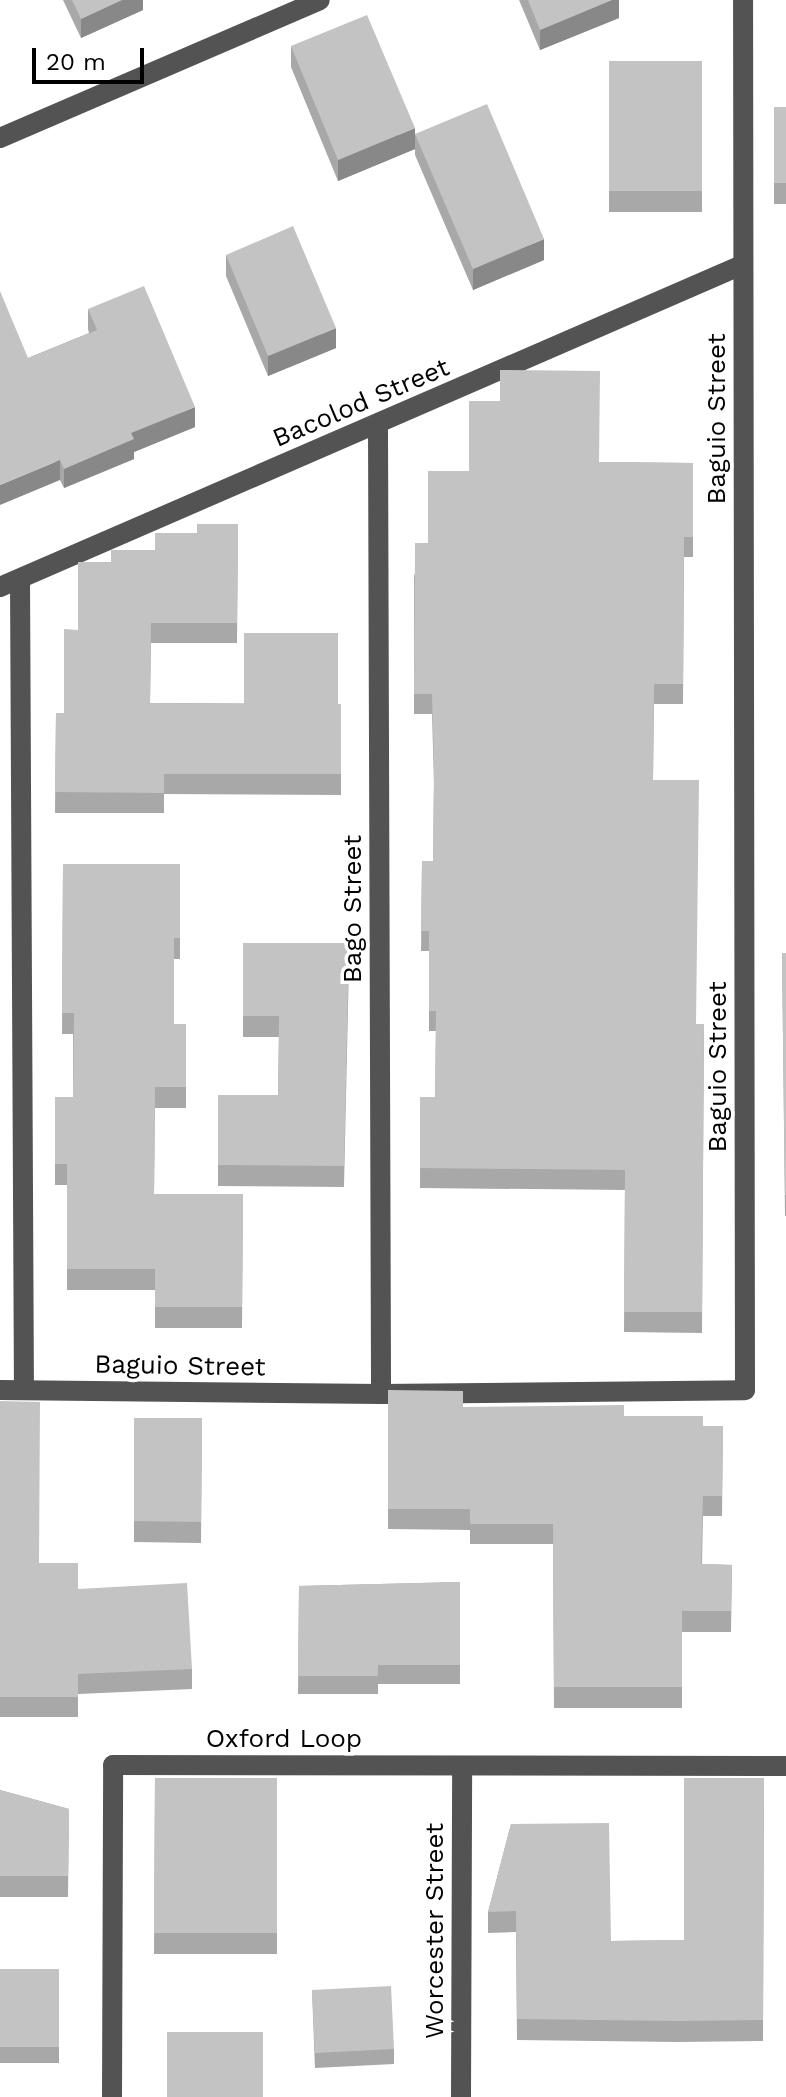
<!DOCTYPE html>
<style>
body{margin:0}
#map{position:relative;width:786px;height:2097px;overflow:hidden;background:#fff;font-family:"Work Sans",sans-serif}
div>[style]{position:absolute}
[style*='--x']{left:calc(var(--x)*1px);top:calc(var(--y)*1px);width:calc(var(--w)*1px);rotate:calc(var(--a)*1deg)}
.minor>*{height:20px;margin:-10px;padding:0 10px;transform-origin:10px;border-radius:10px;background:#535353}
.wall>*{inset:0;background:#a8a8a8}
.shaded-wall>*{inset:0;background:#888}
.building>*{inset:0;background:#c3c3c3}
span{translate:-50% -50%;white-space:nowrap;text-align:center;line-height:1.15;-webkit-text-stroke:7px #fff;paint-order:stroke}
.street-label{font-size:26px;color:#000}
.scale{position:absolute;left:32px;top:48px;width:112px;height:36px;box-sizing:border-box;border:4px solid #000;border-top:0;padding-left:10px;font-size:24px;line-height:28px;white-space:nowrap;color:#000;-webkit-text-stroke:6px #fff;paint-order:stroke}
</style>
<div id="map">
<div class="minor">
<div style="--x:0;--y:138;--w:348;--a:-23.3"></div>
<div style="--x:378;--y:425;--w:969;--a:89.82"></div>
<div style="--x:20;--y:579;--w:811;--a:89.72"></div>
<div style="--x:0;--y:587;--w:809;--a:-23.46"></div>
<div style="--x:0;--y:1390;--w:381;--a:0.6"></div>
<div style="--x:381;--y:1394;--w:364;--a:-0.6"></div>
<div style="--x:745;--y:1390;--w:1390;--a:-90.08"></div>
<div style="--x:112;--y:2097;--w:332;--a:-89.8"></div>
<div style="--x:113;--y:1765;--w:673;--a:0.09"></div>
<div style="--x:461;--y:2097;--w:331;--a:-89.8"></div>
</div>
<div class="wall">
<div style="clip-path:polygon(63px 0,143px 0,143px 10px,81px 38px)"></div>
<div style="clip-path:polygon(519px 0,619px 0,619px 18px,540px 50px)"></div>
<div style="clip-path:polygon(291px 46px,415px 149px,338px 181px,291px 67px)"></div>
<div style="clip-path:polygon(609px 61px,702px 61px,702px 212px,609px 212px)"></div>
<div style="clip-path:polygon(774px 107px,786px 107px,786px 204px,774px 204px)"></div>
<div style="clip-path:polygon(415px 134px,544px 260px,473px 290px,415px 155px)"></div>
<div style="clip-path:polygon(226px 255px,336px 348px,268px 376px,226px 276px)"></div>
<div style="clip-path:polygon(88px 309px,195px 427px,134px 452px,134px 459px,64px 488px,60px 480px,28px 358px,89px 333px,88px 329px)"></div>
<div style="clip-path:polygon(599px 462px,693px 463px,693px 557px,684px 557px,683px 704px,654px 704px,653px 780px,696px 1024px,704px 1024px,702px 1333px,624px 1332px,625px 1190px,420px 1188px,420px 1097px,435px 1097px,436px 1031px,429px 1031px,429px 951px,421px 951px,422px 861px,433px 861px,434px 784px,432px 714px,414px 714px,414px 576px,428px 543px,469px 471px)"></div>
<div style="clip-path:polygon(238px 524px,237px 643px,151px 643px,150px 703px,341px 704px,341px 795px,164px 794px,164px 813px,55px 813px,56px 713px,64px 713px,78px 630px,155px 550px,197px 533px)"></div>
<div style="clip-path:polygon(63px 864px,180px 864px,180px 959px,174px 959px,174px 1024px,186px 1024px,186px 1108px,155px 1108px,154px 1194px,243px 1194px,242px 1328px,155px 1328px,155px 1290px,67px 1290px,67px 1185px,55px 1185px,55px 1097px,73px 1097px,73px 1034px,62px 1034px)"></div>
<div style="clip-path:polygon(243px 943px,349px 964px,344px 1187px,218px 1186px,218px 1095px,278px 1095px,279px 1037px,243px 1037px)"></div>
<div style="clip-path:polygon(782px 953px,786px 953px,786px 1216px,785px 1216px)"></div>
<div style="clip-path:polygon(388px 1390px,463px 1407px,624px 1416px,703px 1426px,723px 1426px,722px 1516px,703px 1516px,702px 1564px,732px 1565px,731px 1632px,682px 1632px,682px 1708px,554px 1708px,553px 1544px,470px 1544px,470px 1530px,388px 1529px)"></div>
<div style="clip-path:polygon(0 1401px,39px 1563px,192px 1669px,192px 1689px,78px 1694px,78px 1717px,0 1717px)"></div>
<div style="clip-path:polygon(134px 1418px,202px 1418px,201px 1543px,134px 1542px)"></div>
<div style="clip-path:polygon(460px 1582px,460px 1684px,378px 1684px,378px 1694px,298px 1694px,299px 1586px)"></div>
<div style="clip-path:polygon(155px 1778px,277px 1778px,277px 1954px,154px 1954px)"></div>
<div style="clip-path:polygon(764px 1778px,763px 2041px,677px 2042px,517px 2040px,516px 1932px,488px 1933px,488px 1912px,511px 1824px,611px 1941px,684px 1940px)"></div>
<div style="clip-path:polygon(0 1790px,69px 1809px,68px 1897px,0 1897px)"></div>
<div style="clip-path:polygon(0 1969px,59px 1969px,59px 2063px,0 2063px)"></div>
<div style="clip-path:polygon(312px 1990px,394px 2049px,394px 2064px,315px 2068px)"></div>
</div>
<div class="shaded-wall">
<div style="clip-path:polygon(122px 0,143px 0,143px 10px,81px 38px,81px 19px)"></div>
<div style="clip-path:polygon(612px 0,619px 0,619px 18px,540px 50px,540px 30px)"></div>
<div style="clip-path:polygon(415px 128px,415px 149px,338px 181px,338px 160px)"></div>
<div style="clip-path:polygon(544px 239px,544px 260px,473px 290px,473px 269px)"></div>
<div style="clip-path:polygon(336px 328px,336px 348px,268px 376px,268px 356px)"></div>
<div style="clip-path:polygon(195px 407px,195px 427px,134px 452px,134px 459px,64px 488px,64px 469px,131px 433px)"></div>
<div style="clip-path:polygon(60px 460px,60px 480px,0 505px,0 485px)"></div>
</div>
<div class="building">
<div style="clip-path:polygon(72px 0,122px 0,81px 19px)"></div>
<div style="clip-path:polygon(528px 0,612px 0,540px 30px)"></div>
<div style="clip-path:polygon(367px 15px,415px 128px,338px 160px,291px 46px)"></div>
<div style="clip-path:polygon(609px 61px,702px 61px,702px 191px,609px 191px)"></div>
<div style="clip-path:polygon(487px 104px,544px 239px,473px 269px,415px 134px)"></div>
<div style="clip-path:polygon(774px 107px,786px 107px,786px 183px,774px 183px)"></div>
<div style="clip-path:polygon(293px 226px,336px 328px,268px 356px,226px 255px)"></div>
<div style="clip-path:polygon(144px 286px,195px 407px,131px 433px,134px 439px,64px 469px,60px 460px,0 485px,0 291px,28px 358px,97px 330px,88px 309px)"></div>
<div style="clip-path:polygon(500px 370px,600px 371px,599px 462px,693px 463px,693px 537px,684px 537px,683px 684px,654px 684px,653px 780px,699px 780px,696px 1024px,704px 1024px,702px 1312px,624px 1312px,625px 1170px,420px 1168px,420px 1097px,435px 1097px,436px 1011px,429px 1011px,429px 931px,421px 931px,422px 861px,433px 861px,434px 768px,432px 694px,414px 694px,415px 543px,428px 543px,428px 471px,469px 471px,469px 401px,500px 401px)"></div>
<div style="clip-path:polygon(197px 524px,238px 524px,237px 623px,151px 623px,150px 703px,244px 704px,244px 633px,338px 633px,338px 704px,341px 704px,341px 774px,164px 774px,164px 793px,55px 792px,56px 713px,64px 713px,64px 629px,78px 630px,78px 562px,111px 562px,111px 550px,155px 550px,155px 533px,197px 533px)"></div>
<div style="clip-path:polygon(63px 864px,180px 864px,180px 938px,174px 938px,174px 1024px,186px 1024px,186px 1087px,155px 1087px,154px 1194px,243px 1194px,242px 1307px,155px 1307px,155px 1269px,67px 1269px,67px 1164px,55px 1164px,55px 1097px,73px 1097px,74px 1013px,62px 1013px)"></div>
<div style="clip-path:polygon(243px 943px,349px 943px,344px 1166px,218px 1165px,218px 1095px,278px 1095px,279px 1016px,243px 1016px)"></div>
<div style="clip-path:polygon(782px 953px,786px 953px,786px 1195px,785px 1195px)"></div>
<div style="clip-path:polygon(388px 1390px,463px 1391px,463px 1407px,624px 1405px,624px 1416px,703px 1416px,703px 1426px,723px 1426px,722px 1496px,703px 1496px,701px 1564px,732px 1565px,731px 1611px,682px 1611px,682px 1687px,554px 1687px,553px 1524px,470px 1524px,470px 1509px,388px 1509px)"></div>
<div style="clip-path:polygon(0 1401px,40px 1402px,39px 1563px,78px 1563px,78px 1589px,187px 1583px,192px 1669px,78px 1674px,78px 1697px,0 1697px)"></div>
<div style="clip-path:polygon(134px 1418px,202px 1418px,201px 1522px,134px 1521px)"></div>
<div style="clip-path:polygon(460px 1582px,460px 1665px,378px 1665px,378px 1676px,298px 1676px,299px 1586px)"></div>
<div style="clip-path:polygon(155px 1778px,277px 1778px,277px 1933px,154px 1933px)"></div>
<div style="clip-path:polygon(684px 1778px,764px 1778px,763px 2020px,677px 2021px,517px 2019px,516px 1911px,488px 1912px,511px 1824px,609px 1823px,611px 1941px,684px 1940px)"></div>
<div style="clip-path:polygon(0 1790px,69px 1809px,68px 1876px,0 1876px)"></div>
<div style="clip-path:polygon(0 1969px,59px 1969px,59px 2047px,0 2047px)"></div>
<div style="clip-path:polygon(391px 1986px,394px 2049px,315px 2053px,312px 1990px)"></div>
<div style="clip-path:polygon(167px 2032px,263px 2032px,263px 2097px,167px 2097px)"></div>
</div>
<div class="street-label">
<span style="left:361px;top:403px;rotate:-23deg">Bacolod Street</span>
<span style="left:717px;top:419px;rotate:-90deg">Baguio Street</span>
<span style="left:353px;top:909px;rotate:-90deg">Bago Street</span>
<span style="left:718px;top:1067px;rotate:-90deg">Baguio Street</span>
<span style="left:180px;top:1366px;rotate:1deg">Baguio Street</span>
<span style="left:284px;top:1739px">Oxford Loop</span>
<span style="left:435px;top:1931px;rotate:-90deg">Worcester Street</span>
</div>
<div class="scale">20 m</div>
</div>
